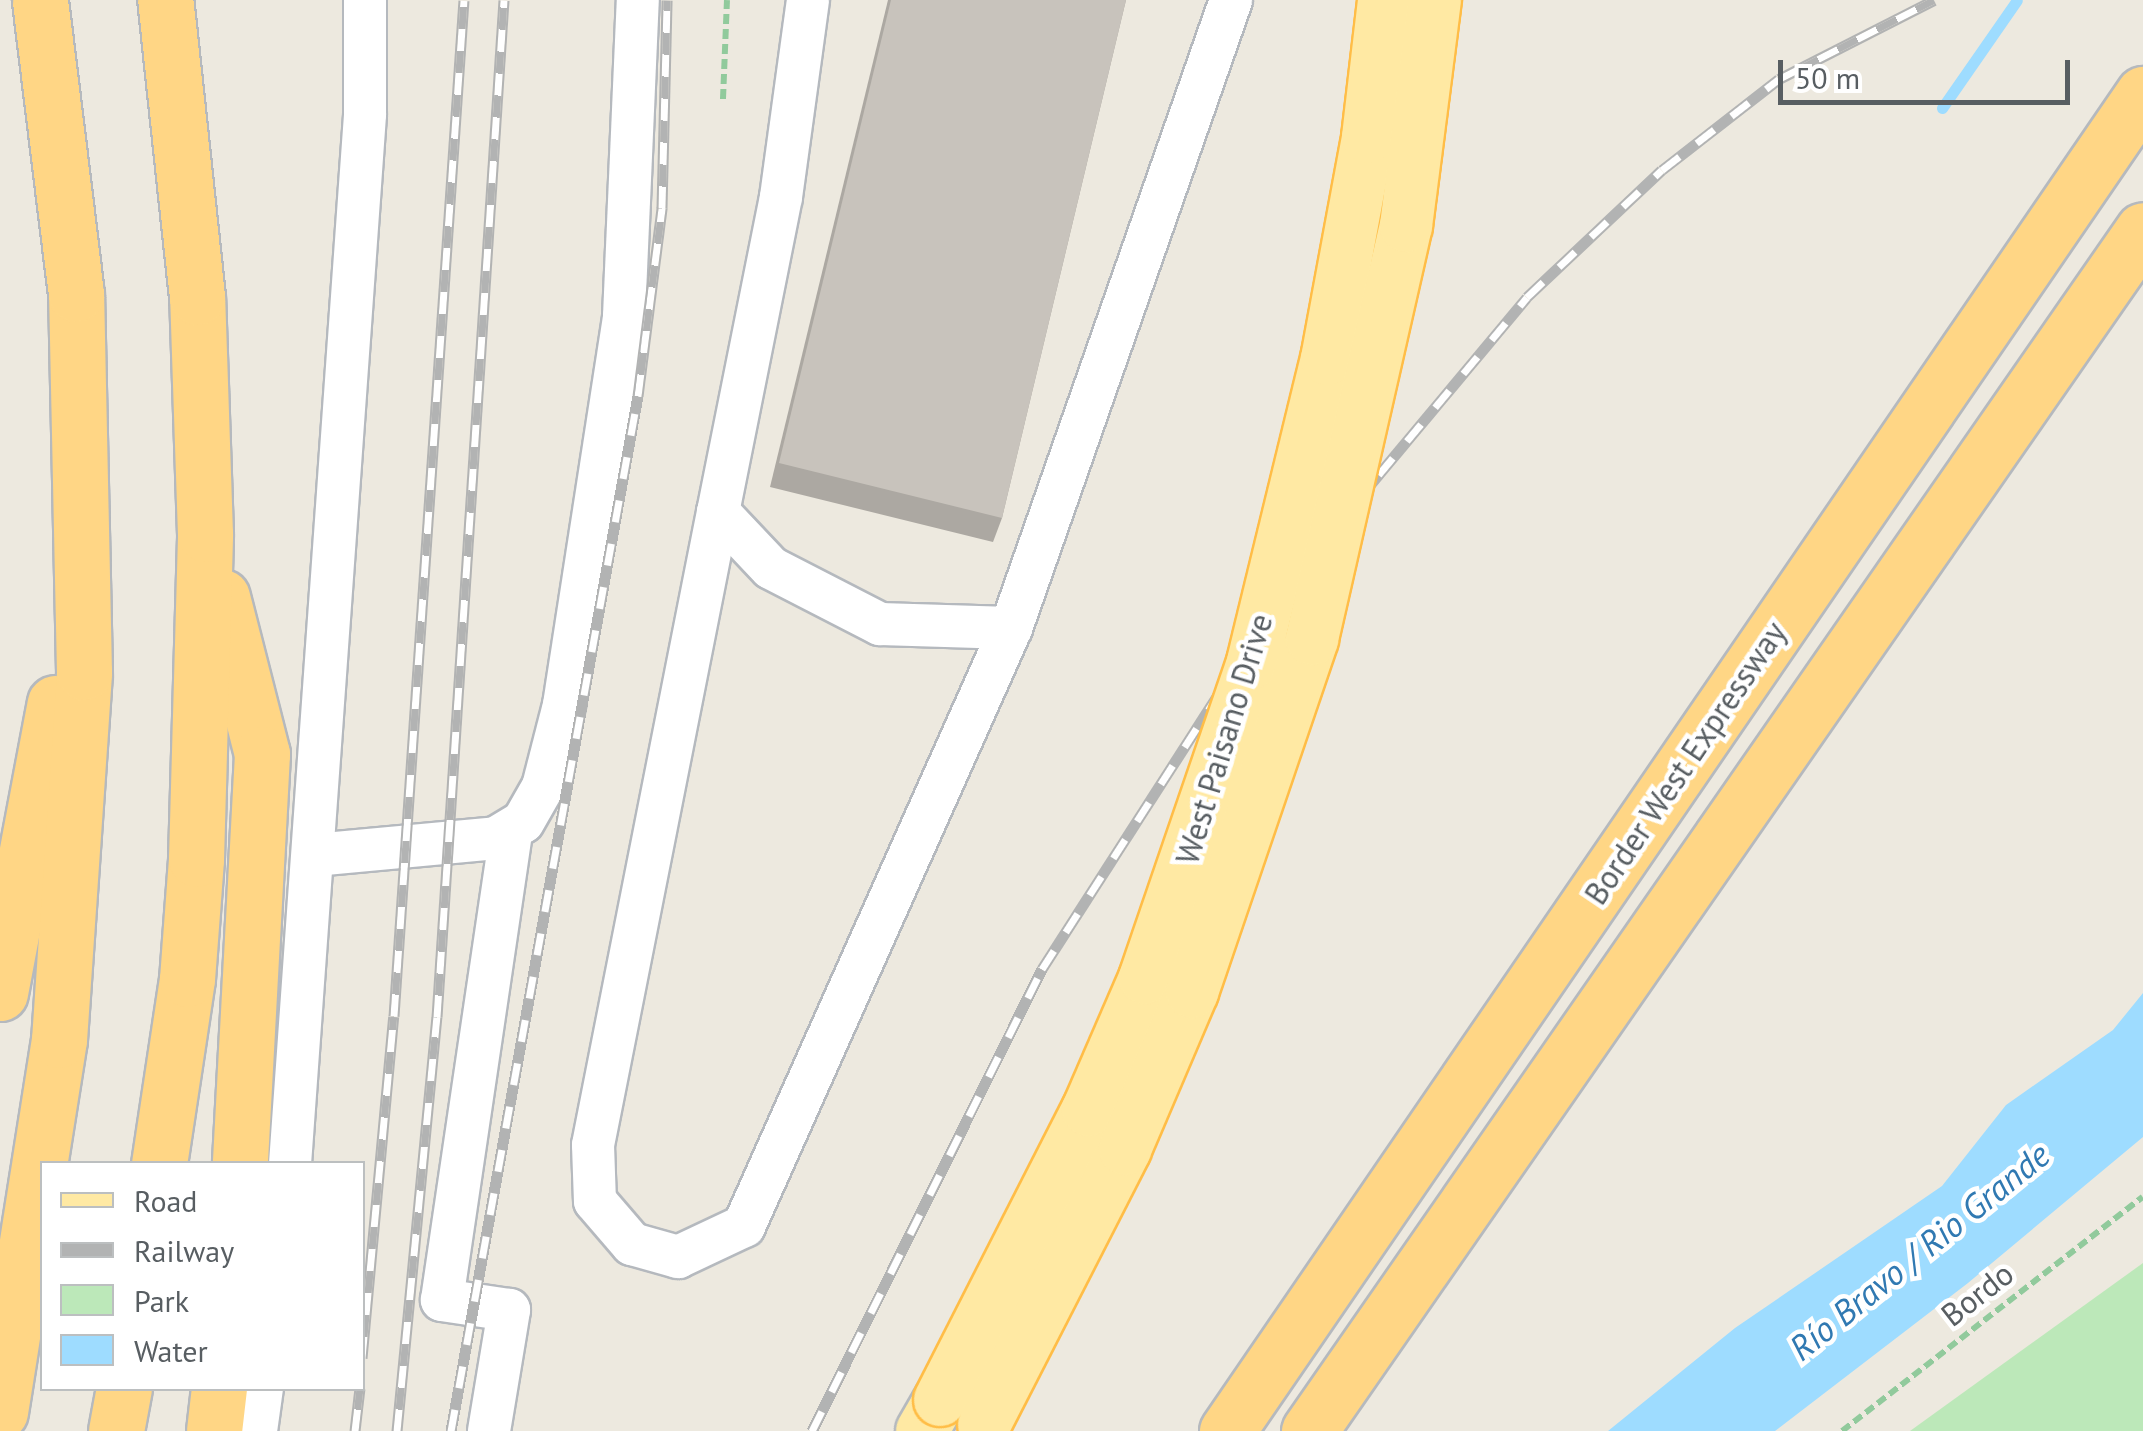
<!DOCTYPE html>
<meta charset="utf-8">
<style>
body{margin:0}
#map{position:relative;width:2143px;height:1431px;overflow:hidden;background:#ede9df;font-family:"PT Sans",sans-serif}
div>[style]{position:absolute}
[style*='--x']{left:calc(var(--x)*1px);top:calc(var(--y)*1px);width:calc(var(--w)*1px);rotate:calc(var(--a)*1deg)}
.green>*{inset:0;background:#bce8b9}
.water>*{inset:0;background:#9edcff}
.stream>*{height:11px;margin:-5.5px;padding:0 5.5px;transform-origin:5.5px;border-radius:5.5px;background:#9edcff}
.path>*{height:6px;margin-top:-3px;transform-origin:0;background:repeating-linear-gradient(90deg,#91ca9c 0 10px,transparent 0 15px)}
.roads{filter:drop-shadow(2px 0 #b5b9be) drop-shadow(-2px 0 #b5b9be) drop-shadow(0 2px #b5b9be) drop-shadow(0 -2px #b5b9be)}
.minor>*{height:42px;margin:-21px;padding:0 21px;transform-origin:21px;border-radius:21px;background:#fff}
.major>*{height:52px;margin:-26px;padding:0 26px;transform-origin:26px;border-radius:26px;background:#ffe9a3}
.highway>*{height:55px;margin:-27.5px;padding:0 27.5px;transform-origin:27.5px;border-radius:27.5px;background:#ffd685}
.rail>*{height:11px;margin-top:-5.5px;transform-origin:0;background:repeating-linear-gradient(90deg,#fff 0 22px,#b2b3b3 0 44px);box-sizing:border-box;border-block:2px solid #b2b3b3}
.bridges{filter:drop-shadow(2px 0 #ffbd47) drop-shadow(-2px 0 #ffbd47) drop-shadow(0 2px #ffbd47) drop-shadow(0 -2px #ffbd47)}
.major-bridge>*{height:52px;margin:-26px;padding:0 26px;transform-origin:26px;border-radius:26px;background:#ffe9a3}
.wall>*{inset:0;background:#aca8a2}
.building>*{inset:0;background:#c8c3bc}
span{translate:-50% -50%;white-space:nowrap;text-align:center;line-height:1.15;-webkit-text-stroke:9px #fff;paint-order:stroke}
.street-label{font-size:32px;color:#585e62}
.water-label{font-size:35px;color:#3079b2;font-style:italic}
.legend{position:absolute;left:40px;top:1161px;width:325px;height:230px;box-sizing:border-box;background:#fff;border:2px solid #bcbfc0;margin:0;padding:12px 18px;list-style:none;font-size:30px;color:#585e62}
.legend li{display:flex;align-items:center;gap:20px;height:50px}
.legend b{width:50px;border:2px solid #bcbfc0}
.scale{position:absolute;left:1778px;top:60px;width:292px;height:45px;box-sizing:border-box;border:5px solid #585e62;border-top:0;padding-left:12px;font-size:30px;line-height:35px;white-space:nowrap;color:#585e62;-webkit-text-stroke:8px #fff;paint-order:stroke}
</style>
<div id="map">
<div class="green">
<div style="clip-path:polygon(2143px 1263px,2143px 1431px,1910px 1431px)"></div>
</div>
<div class="water">
<div style="clip-path:polygon(2143px 993px,2143px 1137px,1968px 1283px,1775px 1431px,1608px 1431px,1735px 1328px,1942px 1186px,2006px 1105px,2113px 1030px)"></div>
</div>
<div class="stream">
<div style="--x:1942;--y:108;--w:131;--a:-55.2"></div>
</div>
<div class="path">
<div style="--x:723;--y:99;--w:99;--a:-87.7"></div>
<div style="--x:1842;--y:1431;--w:381;--a:-37.9"></div>
</div>
<div class="roads">
<div class="minor">
<div style="--x:808;--y:0;--w:199;--a:97.8"></div>
<div style="--x:781;--y:197;--w:321;--a:101.3"></div>
<div style="--x:718;--y:512;--w:77;--a:46.6"></div>
<div style="--x:771;--y:568;--w:123;--a:27.2"></div>
<div style="--x:880;--y:624;--w:131;--a:1.7"></div>
<div style="--x:1011;--y:628;--w:665;--a:-70.69"></div>
<div style="--x:718;--y:512;--w:645;--a:101.17"></div>
<div style="--x:593;--y:1145;--w:56;--a:88"></div>
<div style="--x:595;--y:1201;--w:57;--a:49.3"></div>
<div style="--x:632;--y:1244;--w:48;--a:15.8"></div>
<div style="--x:678;--y:1257;--w:73;--a:-25.2"></div>
<div style="--x:744;--y:1226;--w:655;--a:-65.94"></div>
<div style="--x:314;--y:855;--w:183;--a:-5.3"></div>
<div style="--x:496;--y:838;--w:31;--a:-31"></div>
<div style="--x:523;--y:822;--w:40;--a:-60.3"></div>
<div style="--x:543;--y:787;--w:85;--a:-75.6"></div>
<div style="--x:564;--y:705;--w:394;--a:-81.2"></div>
<div style="--x:624;--y:316;--w:316;--a:-87.5"></div>
<div style="--x:290;--y:1164;--w:1053;--a:-85.91"></div>
<div style="--x:365;--y:114;--w:114;--a:-90"></div>
<div style="--x:256;--y:1431;--w:43;--a:-82.1"></div>
<div style="--x:489;--y:1431;--w:123;--a:-80.6"></div>
<div style="--x:509;--y:1310;--w:68;--a:-171.5"></div>
<div style="--x:442;--y:1300;--w:474;--a:-81.6"></div>
</div>
<div class="major">
<div style="--x:922;--y:1431;--w:36;--a:-60"></div>
</div>
<div class="highway">
<div style="--x:222;--y:597;--w:162;--a:75.7"></div>
<div style="--x:262;--y:754;--w:411;--a:93.1"></div>
<div style="--x:0;--y:993;--w:295;--a:-79.3"></div>
<div style="--x:159;--y:1164;--w:187;--a:-81.4"></div>
<div style="--x:187;--y:979;--w:120;--a:-85.7"></div>
<div style="--x:196;--y:859;--w:325;--a:-88.4"></div>
<div style="--x:205;--y:534;--w:237;--a:-91.9"></div>
<div style="--x:197;--y:297;--w:299;--a:-96.1"></div>
<div style="--x:0;--y:1412;--w:377;--a:-81"></div>
<div style="--x:59;--y:1040;--w:369;--a:-86.1"></div>
<div style="--x:84;--y:672;--w:378;--a:-91.2"></div>
<div style="--x:76;--y:294;--w:296;--a:-97"></div>
<div style="--x:116;--y:1431;--w:44;--a:-79.5"></div>
<div style="--x:214;--y:1431;--w:43;--a:-83.4"></div>
<div style="--x:1227;--y:1431;--w:1621;--a:-55.58"></div>
<div style="--x:1309;--y:1431;--w:1462;--a:-55.22"></div>
</div>
</div>
<div class="rail">
<div style="--x:362;--y:1358;--w:343;--a:-84.7"></div>
<div style="--x:394;--y:1016;--w:1018;--a:-86.06"></div>
<div style="--x:355;--y:1431;--w:43;--a:-83.4"></div>
<div style="--x:397;--y:1431;--w:416;--a:-84.5"></div>
<div style="--x:437;--y:1017;--w:1019;--a:-86.23"></div>
<div style="--x:451;--y:1431;--w:1052;--a:-79.76"></div>
<div style="--x:638;--y:396;--w:190;--a:-82.7"></div>
<div style="--x:662;--y:208;--w:208;--a:-88.6"></div>
<div style="--x:812;--y:1431;--w:516;--a:-63.53"></div>
<div style="--x:1042;--y:969;--w:467;--a:-57.3"></div>
<div style="--x:1294;--y:576;--w:363;--a:-50.1"></div>
<div style="--x:1527;--y:297;--w:185;--a:-43.3"></div>
<div style="--x:1662;--y:170;--w:148;--a:-37.9"></div>
<div style="--x:1779;--y:79;--w:174;--a:-27"></div>
</div>
<div class="bridges">
<div class="major-bridge">
<div style="--x:940;--y:1400;--w:326;--a:-63"></div>
<div style="--x:1088;--y:1110;--w:144;--a:-66.6"></div>
<div style="--x:1145;--y:978;--w:334;--a:-71.1"></div>
<div style="--x:1253;--y:662;--w:312;--a:-76.3"></div>
<div style="--x:1327;--y:359;--w:226;--a:-79.5"></div>
<div style="--x:1368;--y:137;--w:138;--a:-83.3"></div>
<div style="--x:984;--y:1425;--w:310;--a:-62.9"></div>
<div style="--x:1125;--y:1149;--w:171;--a:-66.9"></div>
<div style="--x:1192;--y:992;--w:373;--a:-71.2"></div>
<div style="--x:1312;--y:639;--w:424;--a:-77.2"></div>
<div style="--x:1406;--y:226;--w:228;--a:-82.7"></div>
</div>
</div>
<div class="wall">
<div style="clip-path:polygon(888px 0,1126px 0,1002px 518px,993px 542px,770px 487px)"></div>
</div>
<div class="building">
<div style="clip-path:polygon(891px 0,1126px 0,1002px 518px,779px 463px)"></div>
</div>
<div class="street-label">
<span style="left:1224px;top:739px;rotate:-73deg">West Paisano Drive</span>
<span style="left:1685px;top:763px;rotate:-56deg">Border West Expressway</span>
<span style="left:1977px;top:1294px;rotate:-38deg">Bordo</span>
</div>
<div class="water-label">
<span style="left:1919px;top:1251px;rotate:-39deg">Río Bravo / Rio Grande</span>
</div>
<ul class="legend">
<li><b style="height:12px;background:#ffe9a3"></b>Road</li>
<li><b style="height:12px;background:#b2b3b3"></b>Railway</li>
<li><b style="height:28px;background:#bce8b9"></b>Park</li>
<li><b style="height:28px;background:#9edcff"></b>Water</li>
</ul>
<div class="scale">50 m</div>
</div>
